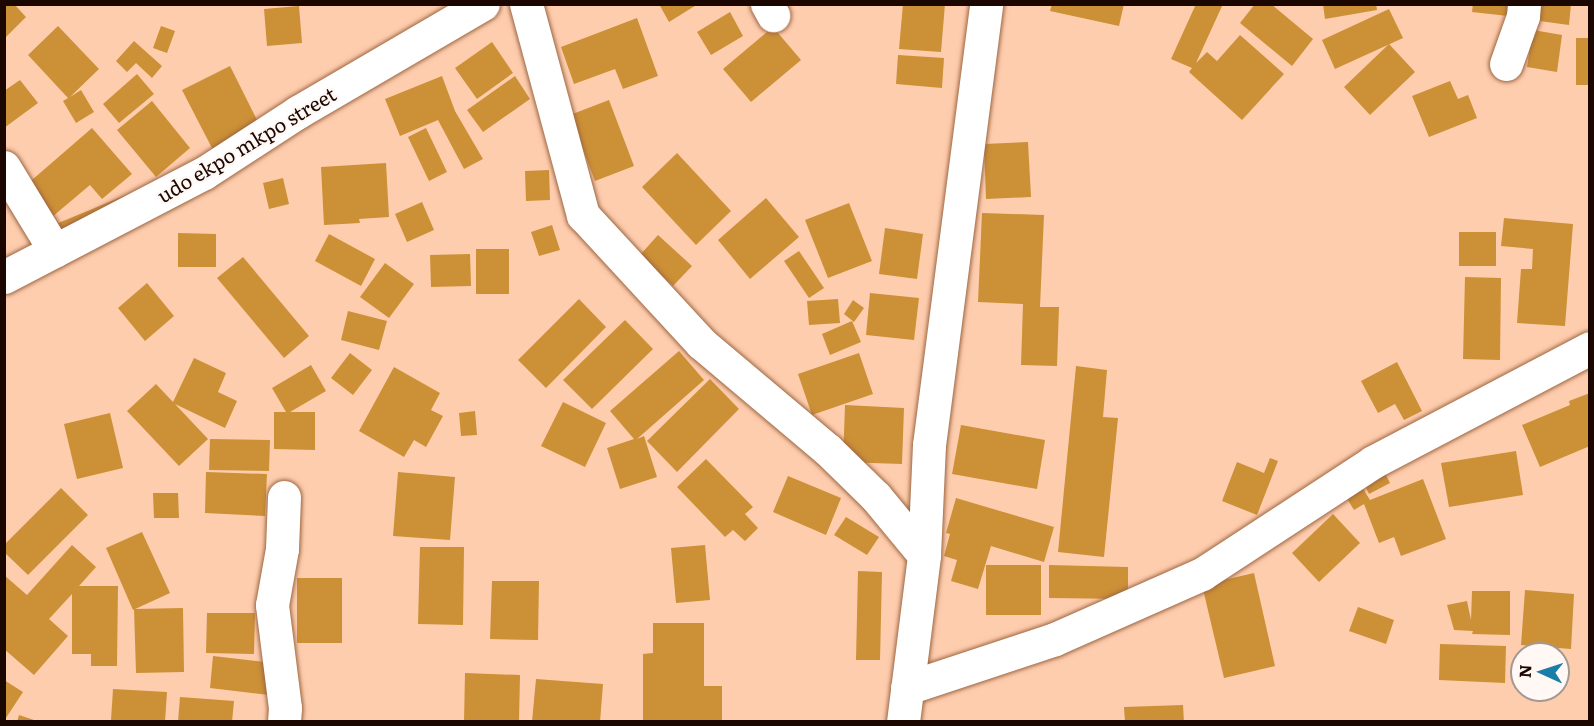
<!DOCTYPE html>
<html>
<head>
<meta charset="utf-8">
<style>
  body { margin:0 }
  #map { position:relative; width:1594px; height:726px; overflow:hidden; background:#fecdae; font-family:Literata,serif }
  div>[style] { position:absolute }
  .building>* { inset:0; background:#cc9036 }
  .roads { filter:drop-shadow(0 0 2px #9d6641) drop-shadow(0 0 2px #9d6641) }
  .minor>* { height:33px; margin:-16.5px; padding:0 16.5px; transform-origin:16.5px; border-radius:16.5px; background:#fff }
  span { translate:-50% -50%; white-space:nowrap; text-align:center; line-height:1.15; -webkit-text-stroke:4.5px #fff8f4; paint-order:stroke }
  .street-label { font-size:20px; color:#1b0700 }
  .frame { position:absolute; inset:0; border:6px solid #1b0700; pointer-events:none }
  .north { position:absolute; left:1510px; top:642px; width:60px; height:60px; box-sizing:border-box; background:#fff8f4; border:2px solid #a49892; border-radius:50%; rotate:273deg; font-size:16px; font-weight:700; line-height:24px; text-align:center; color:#1b0700 }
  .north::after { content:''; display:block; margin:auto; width:21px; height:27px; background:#1b7ea9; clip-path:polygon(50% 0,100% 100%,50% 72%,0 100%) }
</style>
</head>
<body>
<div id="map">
  <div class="building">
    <div style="clip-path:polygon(4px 4px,14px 4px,26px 17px,4px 39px)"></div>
    <div style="clip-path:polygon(659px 4px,698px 4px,669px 22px)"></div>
    <div style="clip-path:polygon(903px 4px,945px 4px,941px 52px,899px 49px)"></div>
    <div style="clip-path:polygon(1052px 4px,1124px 4px,1119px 26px,1050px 11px)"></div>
    <div style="clip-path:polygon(1196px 4px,1223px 4px,1196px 63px,1207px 52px,1217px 61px,1240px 35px,1284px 74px,1242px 120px,1189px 72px,1192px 68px,1171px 59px)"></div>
    <div style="clip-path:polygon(1255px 4px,1271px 4px,1313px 39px,1292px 66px,1240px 23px)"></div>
    <div style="clip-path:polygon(1323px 4px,1376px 4px,1377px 10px,1325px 19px)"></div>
    <div style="clip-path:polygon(1473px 4px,1509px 4px,1508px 16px,1472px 12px)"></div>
    <div style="clip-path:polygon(1534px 4px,1571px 4px,1569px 25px,1532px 20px)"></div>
    <div style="clip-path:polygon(299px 6px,302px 43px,267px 46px,264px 9px)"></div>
    <div style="clip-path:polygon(1389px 9px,1403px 38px,1335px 69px,1322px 40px)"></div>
    <div style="clip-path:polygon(730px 12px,743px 36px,711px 55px,697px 32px)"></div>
    <div style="clip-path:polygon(637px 18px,658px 76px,623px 89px,615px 69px,574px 84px,561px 47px)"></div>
    <div style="clip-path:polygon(58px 26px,99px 69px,70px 97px,81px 90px,94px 112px,76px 123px,63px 101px,68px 98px,28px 55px)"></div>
    <div style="clip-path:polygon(161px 26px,175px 31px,167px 53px,153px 48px)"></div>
    <div style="clip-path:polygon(773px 27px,801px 60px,751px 102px,723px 69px)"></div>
    <div style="clip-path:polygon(1533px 30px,1562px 35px,1557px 72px,1527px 67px)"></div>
    <div style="clip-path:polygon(1576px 38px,1590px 38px,1590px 85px,1576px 85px)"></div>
    <div style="clip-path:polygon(134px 41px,162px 66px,152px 78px,136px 63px,127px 72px,116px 61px)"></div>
    <div style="clip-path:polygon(492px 42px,513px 73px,477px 99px,455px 68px)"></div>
    <div style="clip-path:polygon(1389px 44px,1415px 72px,1370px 115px,1344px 87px)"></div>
    <div style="clip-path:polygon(898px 55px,944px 58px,942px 88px,896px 84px)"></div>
    <div style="clip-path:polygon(230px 66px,260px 126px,213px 150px,182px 90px)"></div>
    <div style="clip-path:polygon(137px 74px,154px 94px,119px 123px,103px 104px)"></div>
    <div style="clip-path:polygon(442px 76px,455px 111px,483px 159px,464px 169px,438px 120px,400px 136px,385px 99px)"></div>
    <div style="clip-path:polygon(515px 76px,530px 99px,483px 132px,467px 110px)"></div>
    <div style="clip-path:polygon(20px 80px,38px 103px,4px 128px,4px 91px)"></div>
    <div style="clip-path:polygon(1450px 81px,1458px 99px,1468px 95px,1477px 118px,1429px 137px,1412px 96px)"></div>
    <div style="clip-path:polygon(609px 100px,634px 166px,595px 181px,570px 115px)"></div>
    <div style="clip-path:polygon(152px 101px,190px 148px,156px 177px,117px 130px)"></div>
    <div style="clip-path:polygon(92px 128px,132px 174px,102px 199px,90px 185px,52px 217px,25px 186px)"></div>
    <div style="clip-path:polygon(426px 128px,447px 172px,429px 181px,408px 137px)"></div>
    <div style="clip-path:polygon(1028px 142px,1031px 197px,986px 199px,984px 144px)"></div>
    <div style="clip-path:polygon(677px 153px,731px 211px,696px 245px,642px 187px)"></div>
    <div style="clip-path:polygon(386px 163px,389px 217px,359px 219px,360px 223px,324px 225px,321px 167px)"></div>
    <div style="clip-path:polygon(549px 170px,550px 200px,526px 201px,525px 171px)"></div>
    <div style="clip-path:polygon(283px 178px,289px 204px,269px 209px,263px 183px)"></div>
    <div style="clip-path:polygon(131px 193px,58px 243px,51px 226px)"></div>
    <div style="clip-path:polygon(766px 198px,799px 237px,750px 279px,718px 240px)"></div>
    <div style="clip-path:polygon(422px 202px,434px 230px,407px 242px,395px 214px)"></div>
    <div style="clip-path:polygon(849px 203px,872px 261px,828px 278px,805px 220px)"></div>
    <div style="clip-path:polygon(982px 213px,1044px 215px,1040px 307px,1059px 307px,1057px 366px,1021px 365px,1023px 304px,978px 302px)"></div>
    <div style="clip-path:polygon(1504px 218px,1573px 224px,1565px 326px,1517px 323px,1521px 269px,1532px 269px,1533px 249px,1501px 246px)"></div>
    <div style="clip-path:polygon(552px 225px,560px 250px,539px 256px,531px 232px)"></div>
    <div style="clip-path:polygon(885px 228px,923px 234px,917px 279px,879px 274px)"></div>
    <div style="clip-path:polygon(1459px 232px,1496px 232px,1496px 266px,1459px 266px)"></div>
    <div style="clip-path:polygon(178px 233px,216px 234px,216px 267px,178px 267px)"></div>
    <div style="clip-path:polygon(329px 234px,375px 259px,361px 286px,315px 261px)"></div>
    <div style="clip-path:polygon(658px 235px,692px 266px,673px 286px,640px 255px)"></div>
    <div style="clip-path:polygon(476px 249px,509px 249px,509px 294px,476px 294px)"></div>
    <div style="clip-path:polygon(799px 251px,824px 288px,809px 298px,784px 261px)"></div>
    <div style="clip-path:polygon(470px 254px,471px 286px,431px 287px,430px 255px)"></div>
    <div style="clip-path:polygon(243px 257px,309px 336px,284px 358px,217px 278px)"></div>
    <div style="clip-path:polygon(385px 263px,414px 284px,389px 318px,360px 297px)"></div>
    <div style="clip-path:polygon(1465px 277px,1501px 278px,1500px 360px,1463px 359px)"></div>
    <div style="clip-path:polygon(147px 283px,174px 316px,145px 341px,118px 308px)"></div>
    <div style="clip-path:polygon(870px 293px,919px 298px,914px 340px,866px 335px)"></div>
    <div style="clip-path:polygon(579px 299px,606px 327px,546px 388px,518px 360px)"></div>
    <div style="clip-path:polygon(838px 299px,840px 323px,809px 325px,807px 301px)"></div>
    <div style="clip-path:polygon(853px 300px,864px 308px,854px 322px,844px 314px)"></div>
    <div style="clip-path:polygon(348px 311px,387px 321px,379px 350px,341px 340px)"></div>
    <div style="clip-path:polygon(625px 320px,653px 349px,592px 409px,563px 380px)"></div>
    <div style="clip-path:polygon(852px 321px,861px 342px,830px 355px,822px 334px)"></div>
    <div style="clip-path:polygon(679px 351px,704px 380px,637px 439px,644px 436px,657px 477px,620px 489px,607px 448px,634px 439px,610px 411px)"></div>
    <div style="clip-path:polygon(350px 353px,372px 370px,353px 395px,331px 378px)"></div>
    <div style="clip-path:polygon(859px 353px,873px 394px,812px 415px,798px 374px)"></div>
    <div style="clip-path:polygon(194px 358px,226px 373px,218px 392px,237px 401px,225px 428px,175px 404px,208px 439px,179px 466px,127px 411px,156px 384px,173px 402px)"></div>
    <div style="clip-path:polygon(1397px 362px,1422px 411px,1404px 420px,1395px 404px,1378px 413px,1361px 381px)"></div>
    <div style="clip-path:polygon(311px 365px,326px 391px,290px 412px,315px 412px,315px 450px,274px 449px,274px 412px,286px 412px,272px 388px)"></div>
    <div style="clip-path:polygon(1076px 366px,1107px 370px,1103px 417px,1118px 418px,1104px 557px,1058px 552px)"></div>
    <div style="clip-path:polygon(394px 367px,440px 393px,431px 410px,443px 416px,426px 447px,414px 440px,404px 457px,359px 431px)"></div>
    <div style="clip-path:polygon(710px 379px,739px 409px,677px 472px,647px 441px)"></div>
    <div style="clip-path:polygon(1590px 393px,1590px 446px,1540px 467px,1522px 425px,1570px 405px,1569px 401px)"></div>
    <div style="clip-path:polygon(563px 402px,606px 423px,585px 467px,541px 446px)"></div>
    <div style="clip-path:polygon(845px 405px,904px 408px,902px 464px,843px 462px)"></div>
    <div style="clip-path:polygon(475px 411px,477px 435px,461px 436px,459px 413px)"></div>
    <div style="clip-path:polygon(110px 413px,123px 468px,77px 479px,64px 424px)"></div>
    <div style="clip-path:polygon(961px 425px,1045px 440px,1037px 489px,952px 474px)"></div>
    <div style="clip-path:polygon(210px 439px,270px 440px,269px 471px,209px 470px)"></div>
    <div style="clip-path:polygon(1516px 451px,1523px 495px,1449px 507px,1441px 463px)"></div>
    <div style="clip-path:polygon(1270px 458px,1278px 461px,1257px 515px,1222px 501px,1237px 462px,1264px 473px)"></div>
    <div style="clip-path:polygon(706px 459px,753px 507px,745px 514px,758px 528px,745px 541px,733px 530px,725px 537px,677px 487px)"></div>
    <div style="clip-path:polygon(1383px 469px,1390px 483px,1369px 494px,1362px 479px)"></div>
    <div style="clip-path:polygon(206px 472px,267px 474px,265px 516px,205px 513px)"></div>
    <div style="clip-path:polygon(398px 472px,455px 477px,450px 540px,393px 536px)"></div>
    <div style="clip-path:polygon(788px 476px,841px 498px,826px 535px,773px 512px)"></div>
    <div style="clip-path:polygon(1357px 479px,1370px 500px,1423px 479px,1446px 539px,1401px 556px,1394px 537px,1379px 543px,1364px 504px,1354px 510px,1341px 489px)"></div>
    <div style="clip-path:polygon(61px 488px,88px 515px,28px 575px,4px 552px,4px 545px)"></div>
    <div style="clip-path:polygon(153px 493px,178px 493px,179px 518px,154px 518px)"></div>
    <div style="clip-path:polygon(956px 498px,1054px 527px,1044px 562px,991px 546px,978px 589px,951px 581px,957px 560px,944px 556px,950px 534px,946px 533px)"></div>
    <div style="clip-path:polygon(1333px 514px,1360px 543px,1319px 582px,1292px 553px)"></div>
    <div style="clip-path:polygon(846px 517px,879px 537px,867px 555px,834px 535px)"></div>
    <div style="clip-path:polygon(142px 532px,170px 593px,133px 610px,106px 548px)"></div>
    <div style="clip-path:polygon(72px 545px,96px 567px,79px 586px,118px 586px,117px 666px,91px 666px,91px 654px,72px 654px,72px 594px,49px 619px,68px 636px,34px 675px,4px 649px,4px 575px,27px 595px)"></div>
    <div style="clip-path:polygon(705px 545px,710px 600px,676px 603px,671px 548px)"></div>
    <div style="clip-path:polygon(420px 547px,464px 547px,463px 625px,418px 624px)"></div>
    <div style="clip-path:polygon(986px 565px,1041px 565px,1041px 615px,986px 615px)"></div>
    <div style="clip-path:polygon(1049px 565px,1128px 567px,1128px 599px,1049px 598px)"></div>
    <div style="clip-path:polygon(858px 571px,882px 572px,880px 660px,856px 660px)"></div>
    <div style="clip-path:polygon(1254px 573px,1275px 666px,1224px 678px,1202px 585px)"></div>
    <div style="clip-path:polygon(297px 578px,342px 578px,342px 643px,297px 643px)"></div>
    <div style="clip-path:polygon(492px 581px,539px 581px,538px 640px,490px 639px)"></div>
    <div style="clip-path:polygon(1525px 590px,1574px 594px,1571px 649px,1521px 645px)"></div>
    <div style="clip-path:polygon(1472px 591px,1510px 591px,1510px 635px,1472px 634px,1473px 631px,1454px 630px,1447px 605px,1467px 601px,1471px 620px)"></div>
    <div style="clip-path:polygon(1358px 607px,1394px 620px,1386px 644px,1349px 631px)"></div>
    <div style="clip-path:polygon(183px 608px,184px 672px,136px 673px,134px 609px)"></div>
    <div style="clip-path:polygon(207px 613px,255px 613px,254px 654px,206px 653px)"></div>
    <div style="clip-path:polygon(653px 623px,704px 623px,704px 686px,722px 686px,722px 722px,643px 722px,643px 654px,653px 653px)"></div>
    <div style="clip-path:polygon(1440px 644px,1506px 646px,1505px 683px,1439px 680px)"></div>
    <div style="clip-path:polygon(213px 656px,273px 663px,269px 695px,210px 688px)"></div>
    <div style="clip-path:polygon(465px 673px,520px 675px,519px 722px,464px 722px)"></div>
    <div style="clip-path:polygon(536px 679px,603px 684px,600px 722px,532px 722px)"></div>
    <div style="clip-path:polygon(4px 680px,23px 692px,4px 721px)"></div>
    <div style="clip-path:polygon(113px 689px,167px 692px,165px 722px,111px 720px)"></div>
    <div style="clip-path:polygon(180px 697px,234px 701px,232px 722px,178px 722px)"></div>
    <div style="clip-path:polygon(1183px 705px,1184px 722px,1125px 722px,1124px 707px)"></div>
    <div style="clip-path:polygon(19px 715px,37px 721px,37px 722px,17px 722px)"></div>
  </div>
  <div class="roads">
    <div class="minor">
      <div style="left:526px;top:4px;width:219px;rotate:74.9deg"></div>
      <div style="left:583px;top:215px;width:174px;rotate:47.3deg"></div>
      <div style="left:701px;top:343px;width:165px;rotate:40.1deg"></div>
      <div style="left:827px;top:449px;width:69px;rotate:44.4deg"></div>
      <div style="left:876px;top:497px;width:75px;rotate:50.4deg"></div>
      <div style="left:767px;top:4px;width:13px;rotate:61deg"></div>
      <div style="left:1506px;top:64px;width:51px;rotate:-70.5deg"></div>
      <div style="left:1523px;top:16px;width:12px;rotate:-85deg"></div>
      <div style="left:4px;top:167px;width:98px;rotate:58.7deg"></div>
      <div style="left:4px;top:277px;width:225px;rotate:-27.5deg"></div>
      <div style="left:204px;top:173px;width:112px;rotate:-33deg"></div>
      <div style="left:298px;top:112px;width:214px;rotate:-30.3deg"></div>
      <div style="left:907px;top:688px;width:156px;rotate:-18.3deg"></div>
      <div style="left:1055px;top:639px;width:161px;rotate:-23.9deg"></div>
      <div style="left:1202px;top:574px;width:204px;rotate:-33.2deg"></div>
      <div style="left:1373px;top:462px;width:245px;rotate:-27.7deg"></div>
      <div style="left:284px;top:722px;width:14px;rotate:-86deg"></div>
      <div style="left:285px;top:708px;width:104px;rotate:-97.2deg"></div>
      <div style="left:272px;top:605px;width:57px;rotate:-79.9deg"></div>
      <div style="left:282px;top:549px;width:52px;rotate:-87.8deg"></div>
      <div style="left:903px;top:722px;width:168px;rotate:-82.8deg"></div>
      <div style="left:924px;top:555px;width:110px;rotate:-87.4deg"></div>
      <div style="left:929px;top:445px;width:445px;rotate:-82.6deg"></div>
    </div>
  </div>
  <div class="street-label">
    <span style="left:246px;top:144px;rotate:-31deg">udo ekpo mkpo street</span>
  </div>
  <div class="frame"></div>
  <div class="north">N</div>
</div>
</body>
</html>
